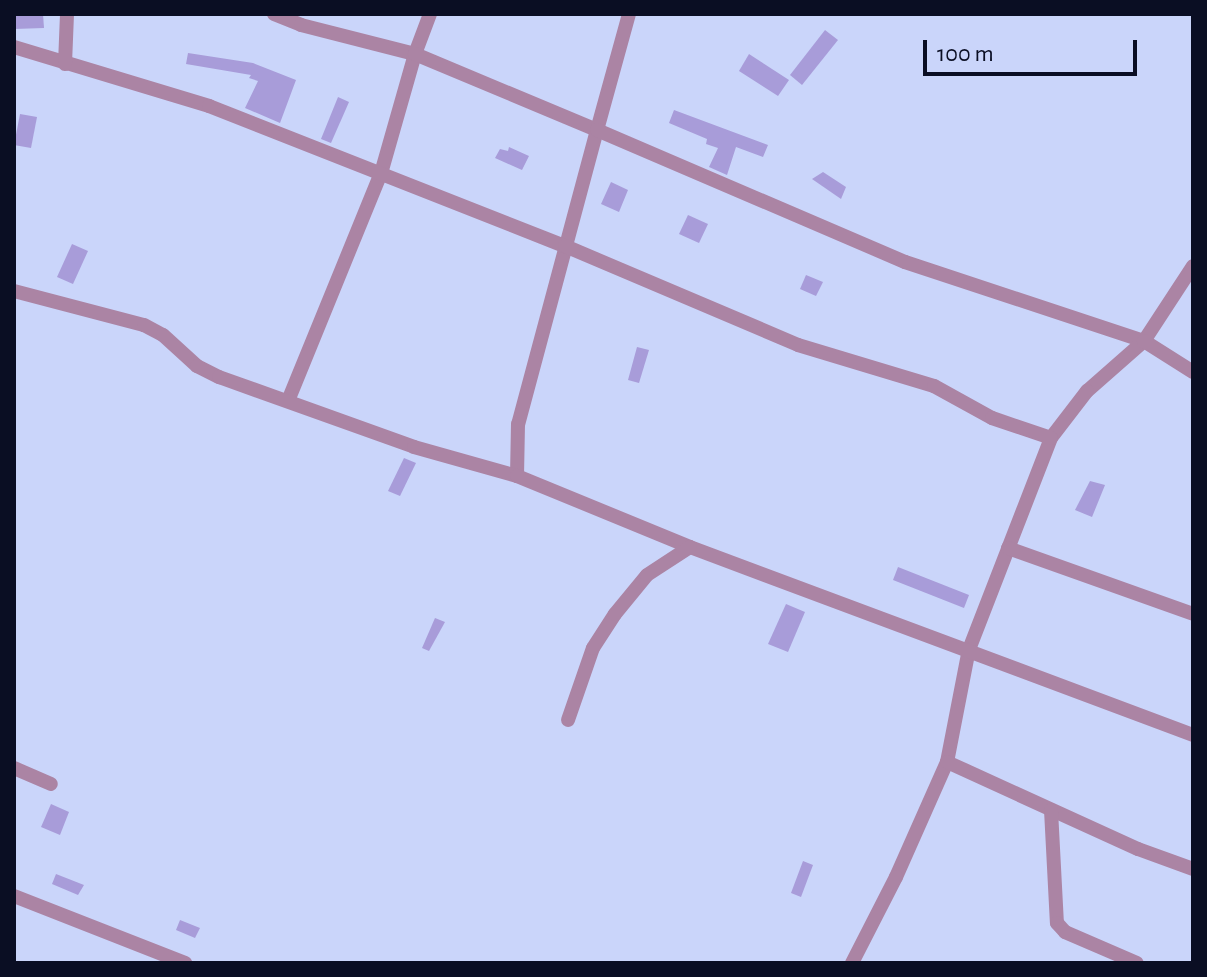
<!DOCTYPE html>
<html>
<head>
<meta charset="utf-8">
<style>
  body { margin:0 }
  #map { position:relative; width:1207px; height:977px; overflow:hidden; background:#cad5fa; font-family:"Alegreya Sans",sans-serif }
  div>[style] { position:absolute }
  .building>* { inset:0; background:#a89cd9 }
  .street>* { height:14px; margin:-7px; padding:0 7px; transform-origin:7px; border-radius:7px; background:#ab84a4 }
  span { translate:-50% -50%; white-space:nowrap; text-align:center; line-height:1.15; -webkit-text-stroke:7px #cad5fa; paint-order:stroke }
  .frame { position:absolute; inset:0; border:16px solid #0a0e23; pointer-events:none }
  .scale { position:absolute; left:923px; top:40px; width:214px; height:36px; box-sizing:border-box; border:4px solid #0a0e23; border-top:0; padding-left:10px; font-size:24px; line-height:28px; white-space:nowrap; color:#0a0e23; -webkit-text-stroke:6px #cad5fa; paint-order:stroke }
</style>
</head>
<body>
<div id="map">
  <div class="building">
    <div style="clip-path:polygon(14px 14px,43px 14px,44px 28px,14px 29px)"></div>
    <div style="clip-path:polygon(825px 30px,838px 40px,802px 85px,790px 75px)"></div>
    <div style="clip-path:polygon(188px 53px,253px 63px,296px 80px,280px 123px,245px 108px,258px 81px,249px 78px,251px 75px,186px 64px)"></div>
    <div style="clip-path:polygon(749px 54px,789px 80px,778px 96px,739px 71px)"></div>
    <div style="clip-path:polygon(338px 97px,349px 102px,331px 143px,321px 139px)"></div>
    <div style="clip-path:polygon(674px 110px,768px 145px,763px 157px,736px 147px,727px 175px,709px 167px,718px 148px,706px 144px,707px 139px,669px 123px)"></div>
    <div style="clip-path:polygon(20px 114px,37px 117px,31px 148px,14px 145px)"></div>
    <div style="clip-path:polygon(509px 147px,529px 156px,522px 170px,495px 158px,500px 149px,508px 151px)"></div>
    <div style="clip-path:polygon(823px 172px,846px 187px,841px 199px,812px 179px)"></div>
    <div style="clip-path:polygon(611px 182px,628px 190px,619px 212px,601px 204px)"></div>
    <div style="clip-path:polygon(688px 215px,708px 224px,699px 243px,679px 234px)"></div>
    <div style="clip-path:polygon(72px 244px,88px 251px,73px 284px,57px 277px)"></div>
    <div style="clip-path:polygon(806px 275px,823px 282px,816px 296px,800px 289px)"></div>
    <div style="clip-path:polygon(637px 347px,649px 350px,639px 383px,628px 380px)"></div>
    <div style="clip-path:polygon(404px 458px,416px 463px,400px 496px,388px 491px)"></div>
    <div style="clip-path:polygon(1090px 481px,1105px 485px,1092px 517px,1075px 510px)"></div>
    <div style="clip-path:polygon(898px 567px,969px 595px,964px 608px,893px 580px)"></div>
    <div style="clip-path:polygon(786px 604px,805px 612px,788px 652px,768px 644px)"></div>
    <div style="clip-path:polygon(435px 618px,445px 622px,429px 651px,422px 648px)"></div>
    <div style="clip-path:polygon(51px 804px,69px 812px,60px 835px,41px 827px)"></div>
    <div style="clip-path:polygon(803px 861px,813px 865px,801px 897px,791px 893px)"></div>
    <div style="clip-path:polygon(56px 874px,84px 885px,78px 895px,52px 884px)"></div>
    <div style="clip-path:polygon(180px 920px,200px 928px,195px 938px,176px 930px)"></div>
  </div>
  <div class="street">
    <div style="left:274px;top:14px;width:29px;rotate:22deg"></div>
    <div style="left:301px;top:25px;width:118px;rotate:14.3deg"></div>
    <div style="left:415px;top:54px;width:124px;rotate:105.9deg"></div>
    <div style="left:381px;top:173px;width:246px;rotate:112.2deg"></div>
    <div style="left:430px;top:14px;width:43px;rotate:110.6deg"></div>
    <div style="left:415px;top:54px;width:197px;rotate:22.7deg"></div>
    <div style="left:597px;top:130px;width:304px;rotate:105deg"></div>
    <div style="left:518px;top:424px;width:52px;rotate:91.1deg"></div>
    <div style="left:629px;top:14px;width:120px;rotate:105.4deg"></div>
    <div style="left:597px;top:130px;width:335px;rotate:23.2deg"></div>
    <div style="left:905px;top:262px;width:252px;rotate:18.3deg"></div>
    <div style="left:1144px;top:341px;width:76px;rotate:138.7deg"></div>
    <div style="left:1087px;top:391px;width:59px;rotate:127.5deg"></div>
    <div style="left:1051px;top:438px;width:226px;rotate:111.2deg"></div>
    <div style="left:969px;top:649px;width:115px;rotate:101deg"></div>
    <div style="left:947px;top:762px;width:126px;rotate:113.9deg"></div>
    <div style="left:896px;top:877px;width:97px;rotate:117.1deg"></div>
    <div style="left:14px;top:47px;width:204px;rotate:16.8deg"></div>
    <div style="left:209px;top:106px;width:383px;rotate:21.5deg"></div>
    <div style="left:565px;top:246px;width:253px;rotate:23deg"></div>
    <div style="left:798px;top:345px;width:142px;rotate:16.8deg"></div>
    <div style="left:934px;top:386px;width:66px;rotate:28.9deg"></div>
    <div style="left:992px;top:418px;width:62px;rotate:18.7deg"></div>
    <div style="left:65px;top:64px;width:50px;rotate:-87.7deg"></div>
    <div style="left:1193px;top:266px;width:90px;rotate:123.2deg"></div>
    <div style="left:1144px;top:341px;width:58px;rotate:32.3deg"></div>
    <div style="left:14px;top:291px;width:134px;rotate:14.7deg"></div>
    <div style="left:144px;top:325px;width:21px;rotate:28deg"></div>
    <div style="left:163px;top:335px;width:46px;rotate:42.4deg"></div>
    <div style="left:197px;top:366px;width:25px;rotate:27deg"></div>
    <div style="left:219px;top:377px;width:207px;rotate:19.7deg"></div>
    <div style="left:414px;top:447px;width:107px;rotate:15.7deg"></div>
    <div style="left:517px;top:476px;width:187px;rotate:22.3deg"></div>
    <div style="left:690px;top:547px;width:537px;rotate:20.49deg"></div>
    <div style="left:1008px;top:548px;width:196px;rotate:19.6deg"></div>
    <div style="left:568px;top:720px;width:76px;rotate:-70.9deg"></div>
    <div style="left:593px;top:648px;width:40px;rotate:-57.1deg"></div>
    <div style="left:615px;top:614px;width:50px;rotate:-50.6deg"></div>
    <div style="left:647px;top:575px;width:51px;rotate:-33.1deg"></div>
    <div style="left:947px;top:762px;width:210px;rotate:24.5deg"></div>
    <div style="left:1138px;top:849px;width:59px;rotate:20deg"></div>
    <div style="left:14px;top:768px;width:40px;rotate:23.4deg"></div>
    <div style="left:1051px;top:810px;width:113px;rotate:87deg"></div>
    <div style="left:1057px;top:923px;width:12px;rotate:48deg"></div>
    <div style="left:1065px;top:932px;width:78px;rotate:23.3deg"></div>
    <div style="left:14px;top:896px;width:184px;rotate:21.4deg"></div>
  </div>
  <div class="frame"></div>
  <div class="scale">100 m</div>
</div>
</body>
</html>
